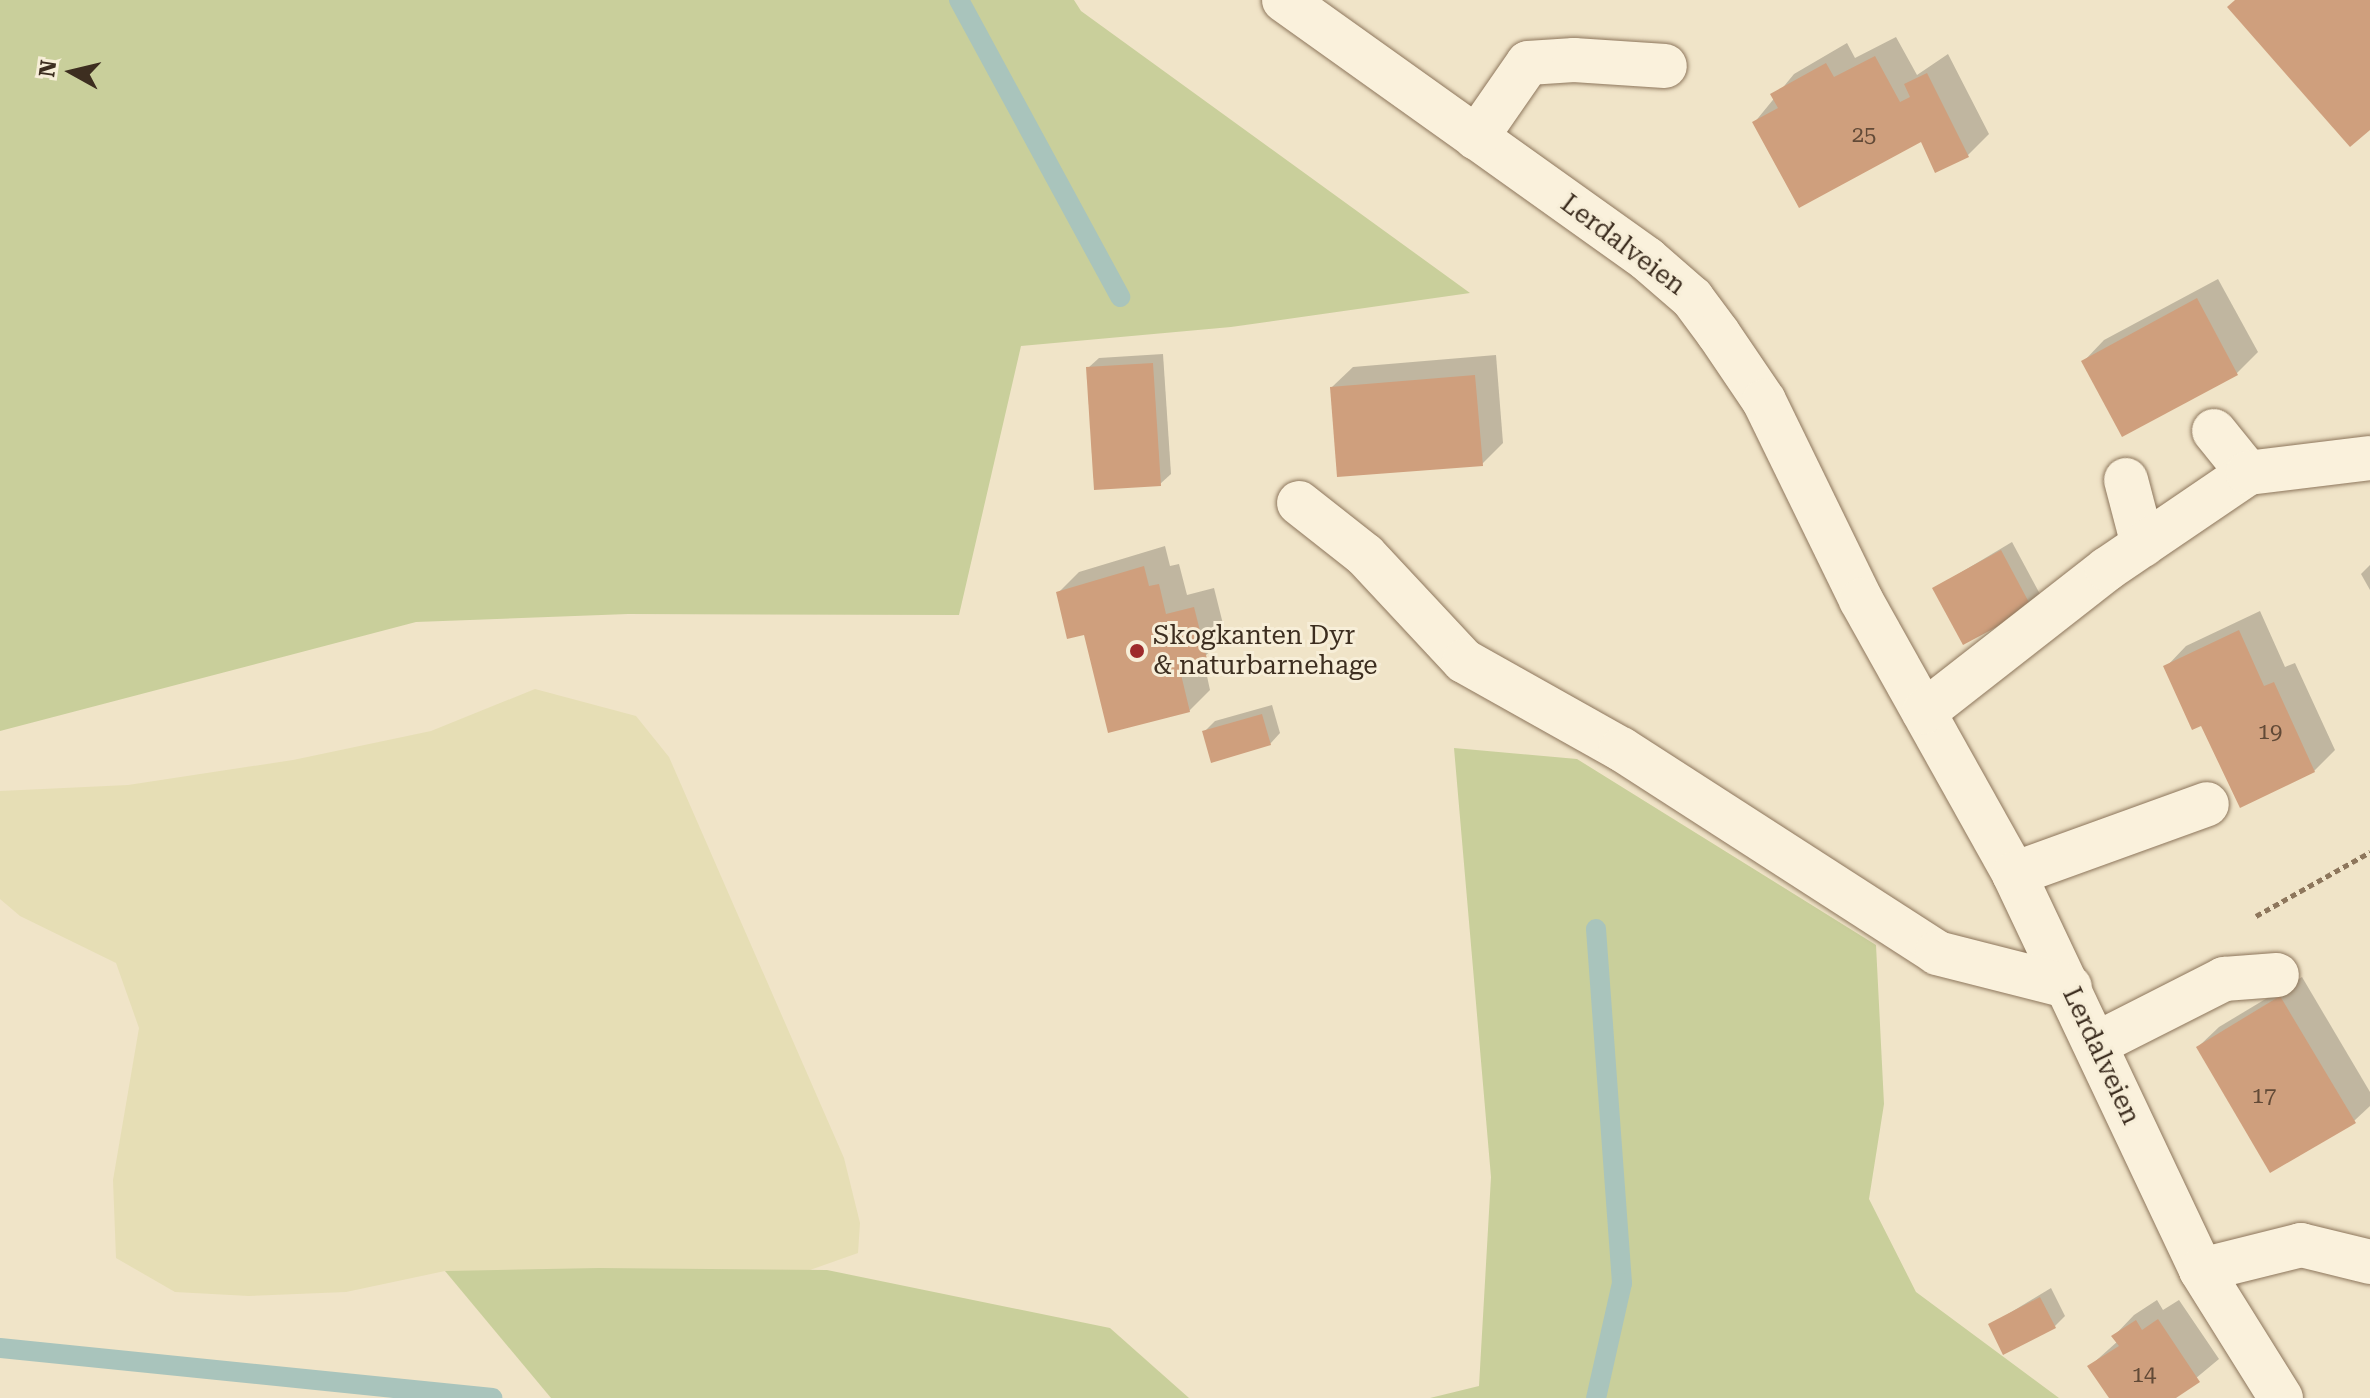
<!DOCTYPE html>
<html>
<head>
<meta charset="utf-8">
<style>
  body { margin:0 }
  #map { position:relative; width:2370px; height:1398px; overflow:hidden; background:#f0e4c8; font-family:"Roboto Serif",serif }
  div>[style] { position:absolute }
  .farmland>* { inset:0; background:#e6deb5 }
  .green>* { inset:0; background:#c9cf9b }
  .shadow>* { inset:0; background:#0003 }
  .stream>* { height:20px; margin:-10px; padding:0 10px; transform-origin:10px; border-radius:10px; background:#a9c4bc }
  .building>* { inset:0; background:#cf9f7d }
  .path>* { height:5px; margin-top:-2.5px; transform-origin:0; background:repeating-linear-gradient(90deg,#8d765c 0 6px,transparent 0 10px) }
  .roads { filter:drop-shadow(0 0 2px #8d765c) drop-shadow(0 0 2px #8d765c) }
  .minor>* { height:44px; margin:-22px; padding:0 22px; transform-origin:22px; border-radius:22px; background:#faf1dc }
  .dots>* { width:22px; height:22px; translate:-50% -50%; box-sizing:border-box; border:4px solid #f7eed8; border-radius:50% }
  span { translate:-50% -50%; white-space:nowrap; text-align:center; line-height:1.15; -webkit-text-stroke:6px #f7eed8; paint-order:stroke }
  .number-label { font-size:22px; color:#624a37 }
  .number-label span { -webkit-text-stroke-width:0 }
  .street-label { font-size:26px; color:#3d2e20 }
  .poi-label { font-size:26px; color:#3d2e20 }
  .left { translate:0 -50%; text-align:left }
  .north { position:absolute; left:32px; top:32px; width:80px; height:80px; -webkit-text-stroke:6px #f7eed8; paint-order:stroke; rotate:278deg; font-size:22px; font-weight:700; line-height:32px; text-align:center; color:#3d2e20 }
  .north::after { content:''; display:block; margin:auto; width:28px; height:36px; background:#3d2e20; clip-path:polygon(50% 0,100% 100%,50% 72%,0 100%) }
</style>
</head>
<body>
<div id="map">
  <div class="farmland">
    <div style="clip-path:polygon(535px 689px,636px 716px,669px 757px,844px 1158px,860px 1223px,858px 1253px,810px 1270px,445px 1271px,346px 1292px,249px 1296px,175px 1292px,116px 1258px,113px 1180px,139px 1028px,116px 963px,20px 916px,0 899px,0 791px,128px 785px,293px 760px,431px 731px)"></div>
  </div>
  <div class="green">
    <div style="clip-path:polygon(0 0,1074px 0,1081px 11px,1470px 293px,1231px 327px,1021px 346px,959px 615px,628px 614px,416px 622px,0 731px)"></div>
    <div style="clip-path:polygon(1454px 748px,1577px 759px,1876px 945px,1884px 1104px,1869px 1199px,1916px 1292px,2059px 1398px,1430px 1398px,1479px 1386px,1491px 1177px)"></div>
    <div style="clip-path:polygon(599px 1268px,827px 1270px,1110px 1328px,1189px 1398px,551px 1398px,445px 1271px)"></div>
  </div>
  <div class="shadow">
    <div style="clip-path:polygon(1896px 37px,1917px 75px,1948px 54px,1989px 134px,1968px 155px,1936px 171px,1921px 140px,1754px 123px,1794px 74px,1847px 43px,1855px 58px)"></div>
    <div style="clip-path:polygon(2218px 279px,2258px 352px,2237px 373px,2123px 435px,2084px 361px,2104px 340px)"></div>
    <div style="clip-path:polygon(1163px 354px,1171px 474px,1160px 484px,1088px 368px,1099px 358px)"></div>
    <div style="clip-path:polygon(1496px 355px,1503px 443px,1482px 464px,1332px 387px,1353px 367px)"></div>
    <div style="clip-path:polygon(2012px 542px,2041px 596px,2031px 606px,1935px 588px)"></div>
    <div style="clip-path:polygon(1165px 546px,1170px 566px,1179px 564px,1187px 595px,1214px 588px,1226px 636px,1203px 658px,1210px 690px,1189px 711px,1085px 633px,1058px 593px,1079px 572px)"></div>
    <div style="clip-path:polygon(2370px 565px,2370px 590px,2361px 574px)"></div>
    <div style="clip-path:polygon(2260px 611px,2285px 667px,2295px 663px,2335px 750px,2314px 771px,2202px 723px,2166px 667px,2186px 646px)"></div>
    <div style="clip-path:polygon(1272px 705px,1280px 733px,1270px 744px,1204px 732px,1215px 721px)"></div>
    <div style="clip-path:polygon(2302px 977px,2370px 1092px,2370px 1106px,2354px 1121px,2198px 1047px,2219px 1027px)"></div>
    <div style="clip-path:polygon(2051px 1288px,2065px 1316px,2055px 1326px,1990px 1325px)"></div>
    <div style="clip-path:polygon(2157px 1300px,2163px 1310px,2179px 1300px,2219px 1359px,2172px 1398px,2111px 1398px,2090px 1366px,2118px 1341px,2114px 1336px,2134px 1315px)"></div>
  </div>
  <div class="stream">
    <div style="left:959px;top:0;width:338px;rotate:61.5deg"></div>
    <div style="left:1596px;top:929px;width:355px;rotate:85.8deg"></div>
    <div style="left:1622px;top:1283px;width:118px;rotate:102.7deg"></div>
    <div style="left:0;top:1348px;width:495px;rotate:5.8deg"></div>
  </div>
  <div class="building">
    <div style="clip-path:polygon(2235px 0,2370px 0,2370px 130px,2350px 147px,2227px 7px)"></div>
    <div style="clip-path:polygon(1875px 56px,1900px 102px,1910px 97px,1904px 84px,1927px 73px,1969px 157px,1935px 173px,1921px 142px,1799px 208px,1752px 122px,1778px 108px,1770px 94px,1826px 63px,1834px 77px)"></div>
    <div style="clip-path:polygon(2197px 298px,2238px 375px,2122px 437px,2081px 361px)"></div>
    <div style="clip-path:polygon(1153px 363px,1161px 486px,1094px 490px,1086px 367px)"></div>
    <div style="clip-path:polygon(1475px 375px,1483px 466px,1337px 477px,1330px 387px)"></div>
    <div style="clip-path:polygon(2001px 550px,2032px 608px,1963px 645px,1932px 588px)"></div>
    <div style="clip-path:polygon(1144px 566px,1149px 586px,1159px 584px,1166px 614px,1194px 607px,1207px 659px,1179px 666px,1190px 712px,1108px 733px,1084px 635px,1067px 639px,1056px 592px)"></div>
    <div style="clip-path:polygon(2239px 630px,2264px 686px,2274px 682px,2315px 772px,2240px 808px,2201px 726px,2192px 730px,2163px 666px)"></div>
    <div style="clip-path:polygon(1262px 714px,1271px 745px,1211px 763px,1202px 731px)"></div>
    <div style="clip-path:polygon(2280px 996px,2356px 1123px,2270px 1173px,2196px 1047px)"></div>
    <div style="clip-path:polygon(2040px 1297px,2056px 1328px,2003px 1355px,1988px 1324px)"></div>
    <div style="clip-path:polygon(2158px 1319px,2200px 1382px,2176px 1398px,2109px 1398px,2087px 1366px,2119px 1346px,2111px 1336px,2136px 1320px,2142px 1330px)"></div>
  </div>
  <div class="path">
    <div style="left:2256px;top:916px;width:131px;rotate:-29.3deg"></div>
  </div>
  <div class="roads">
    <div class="minor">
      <div style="left:1284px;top:0;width:446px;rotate:35.5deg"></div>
      <div style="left:1647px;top:259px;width:60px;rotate:40.9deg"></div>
      <div style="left:1692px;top:298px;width:44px;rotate:53.4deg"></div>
      <div style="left:1718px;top:333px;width:82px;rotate:55.9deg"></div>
      <div style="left:1764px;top:401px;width:221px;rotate:64deg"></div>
      <div style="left:1861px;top:600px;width:314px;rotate:60.8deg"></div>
      <div style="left:2014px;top:874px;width:438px;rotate:64.7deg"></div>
      <div style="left:2201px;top:1270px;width:151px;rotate:58deg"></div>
      <div style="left:1476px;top:138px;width:91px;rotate:-55.3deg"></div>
      <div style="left:1528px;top:63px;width:46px;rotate:-3.7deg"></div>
      <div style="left:1574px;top:60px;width:91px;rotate:3.8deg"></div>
      <div style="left:2214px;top:431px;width:54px;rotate:51deg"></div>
      <div style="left:2126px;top:480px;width:67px;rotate:75.3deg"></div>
      <div style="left:1299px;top:503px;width:84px;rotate:38.2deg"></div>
      <div style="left:1365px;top:555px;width:145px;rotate:47deg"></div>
      <div style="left:1464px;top:661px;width:180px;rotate:29.3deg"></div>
      <div style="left:1621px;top:749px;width:376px;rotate:32.8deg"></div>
      <div style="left:1937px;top:953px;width:137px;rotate:14.3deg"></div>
      <div style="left:1924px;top:712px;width:232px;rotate:-38deg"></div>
      <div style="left:2107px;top:569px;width:171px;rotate:-34.2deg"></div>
      <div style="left:2248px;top:473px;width:123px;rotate:-7deg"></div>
      <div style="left:2014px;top:874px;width:205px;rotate:-19.9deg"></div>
      <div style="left:2096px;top:1044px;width:144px;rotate:-26.9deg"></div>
      <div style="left:2224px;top:979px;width:53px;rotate:-4.3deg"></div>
      <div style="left:2201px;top:1270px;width:103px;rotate:-14deg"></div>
      <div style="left:2301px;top:1245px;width:71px;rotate:13.8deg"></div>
    </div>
  </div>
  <div class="dots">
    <div style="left:1137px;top:651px;background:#9e2a2b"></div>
  </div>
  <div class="number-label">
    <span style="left:1864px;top:135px">25</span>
    <span style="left:2270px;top:732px">19</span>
    <span style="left:2264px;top:1096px">17</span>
    <span style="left:2144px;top:1375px">14</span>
  </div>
  <div class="street-label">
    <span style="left:1623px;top:245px;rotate:37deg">Lerdalveien</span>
    <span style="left:2101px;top:1056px;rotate:65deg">Lerdalveien</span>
  </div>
  <div class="poi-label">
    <span class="left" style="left:1153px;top:651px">Skogkanten Dyr<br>&amp; naturbarnehage</span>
  </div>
  <div class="north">N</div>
</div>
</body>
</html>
